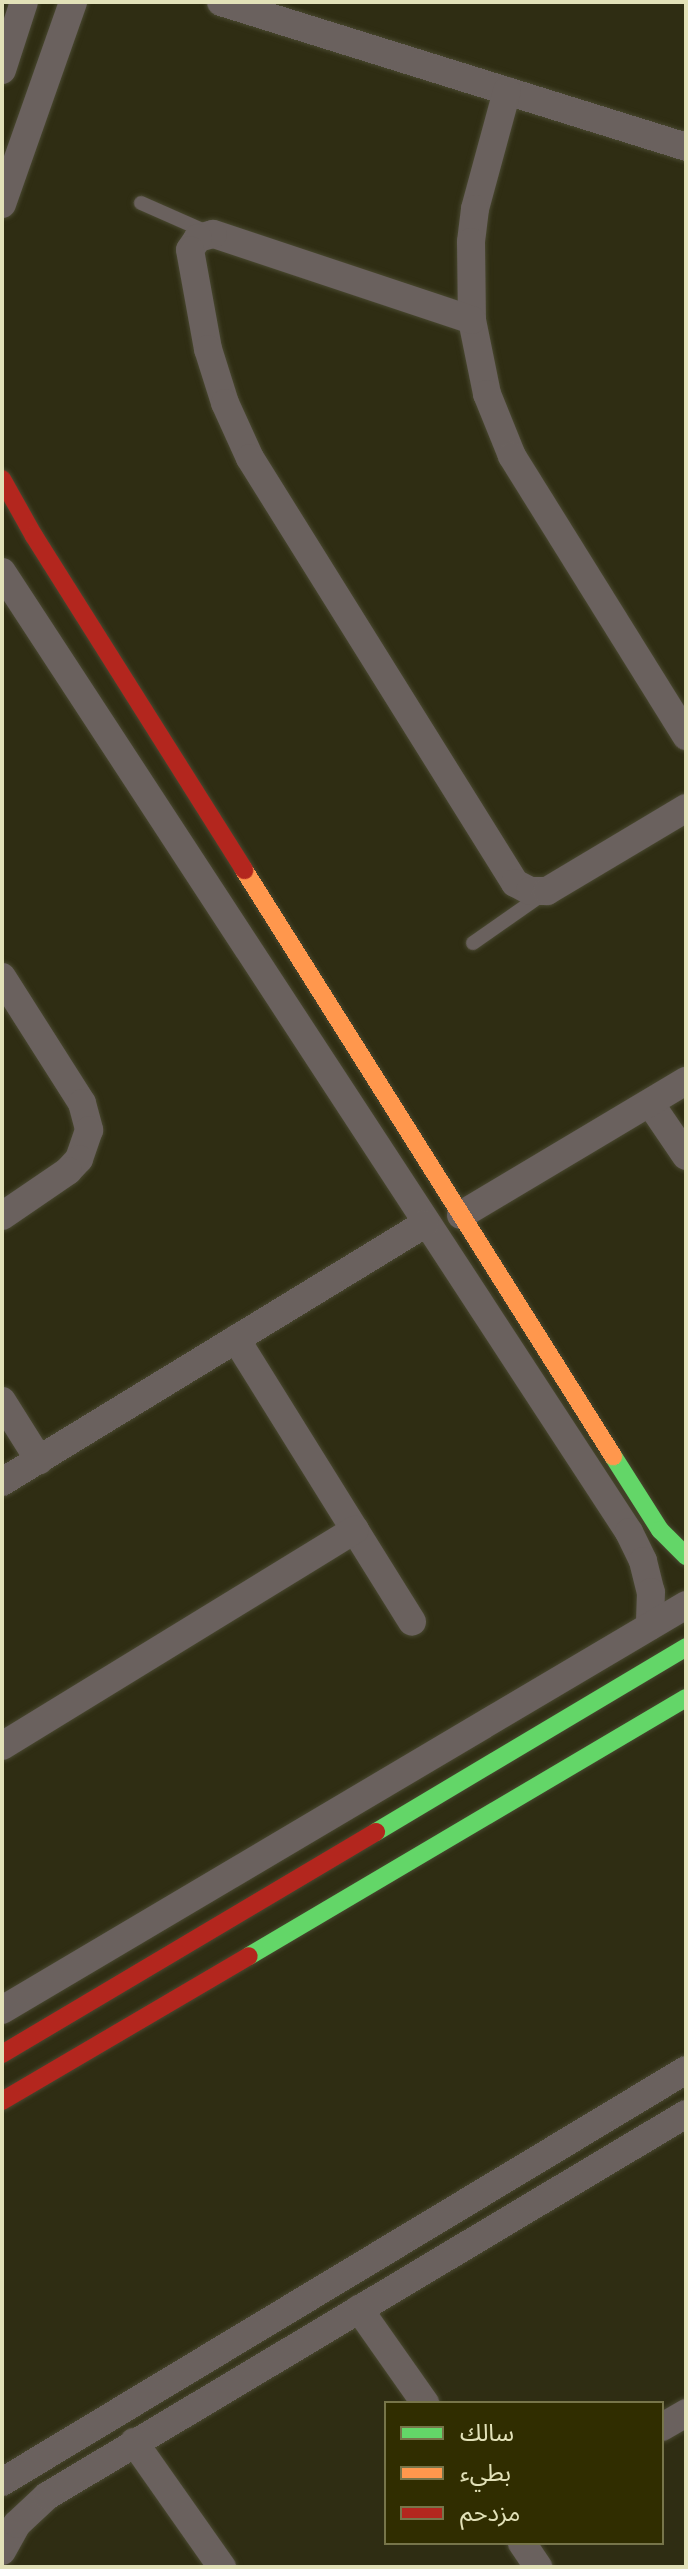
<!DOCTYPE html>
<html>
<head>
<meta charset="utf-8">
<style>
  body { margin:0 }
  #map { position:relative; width:688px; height:2569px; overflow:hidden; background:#2f2d13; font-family:"Work Sans","Noto Sans Arabic",sans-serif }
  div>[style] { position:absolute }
  .roads { filter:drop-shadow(0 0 2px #494830) drop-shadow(0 0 2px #494830) }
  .lane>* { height:14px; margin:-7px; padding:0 7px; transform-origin:7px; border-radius:7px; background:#6a615e }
  .street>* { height:28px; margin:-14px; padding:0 14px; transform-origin:14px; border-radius:14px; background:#6a615e }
  .fast>* { height:18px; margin:-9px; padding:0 9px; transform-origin:9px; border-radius:9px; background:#63d668 }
  .slow>* { height:18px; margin:-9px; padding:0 9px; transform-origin:9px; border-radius:9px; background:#ff974d }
  .jam>* { height:18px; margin:-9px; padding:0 9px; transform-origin:9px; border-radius:9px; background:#b3261e }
  span { translate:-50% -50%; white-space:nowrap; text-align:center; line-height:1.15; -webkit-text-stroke:6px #302d00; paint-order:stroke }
  .frame { position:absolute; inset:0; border:4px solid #e2e1b8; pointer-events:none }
  .legend { position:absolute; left:384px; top:2401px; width:280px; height:144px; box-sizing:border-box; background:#302d00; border:2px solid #77754a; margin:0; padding:10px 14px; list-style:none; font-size:24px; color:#e2e1b8 }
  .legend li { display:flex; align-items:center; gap:16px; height:40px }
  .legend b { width:40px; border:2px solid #77754a }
</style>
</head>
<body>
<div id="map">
  <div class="roads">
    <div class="lane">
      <div style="left:141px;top:203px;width:74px;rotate:23.8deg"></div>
      <div style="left:473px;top:943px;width:85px;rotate:-35deg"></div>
    </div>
    <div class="street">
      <div style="left:221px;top:2px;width:487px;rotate:17.3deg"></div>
      <div style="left:2px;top:70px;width:71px;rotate:-72.1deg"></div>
      <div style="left:507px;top:91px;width:122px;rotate:105.2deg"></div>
      <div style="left:475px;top:209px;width:33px;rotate:97deg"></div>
      <div style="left:471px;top:242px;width:78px;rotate:89.3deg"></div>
      <div style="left:472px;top:320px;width:76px;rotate:78.5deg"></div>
      <div style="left:487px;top:394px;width:67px;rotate:68deg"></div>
      <div style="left:512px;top:456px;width:330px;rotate:58.1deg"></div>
      <div style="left:2px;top:204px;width:214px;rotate:-70.6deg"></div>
      <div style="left:472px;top:320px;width:273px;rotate:-161.6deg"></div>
      <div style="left:213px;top:234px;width:16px;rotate:165deg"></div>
      <div style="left:198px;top:238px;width:14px;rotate:124deg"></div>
      <div style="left:190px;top:250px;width:101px;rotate:79.7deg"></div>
      <div style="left:208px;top:349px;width:57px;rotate:72.5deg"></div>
      <div style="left:225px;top:403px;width:60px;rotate:65.6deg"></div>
      <div style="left:250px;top:458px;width:501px;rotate:58.06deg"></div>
      <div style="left:515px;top:883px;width:17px;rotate:28deg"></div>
      <div style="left:530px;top:891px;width:17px"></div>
      <div style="left:547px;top:891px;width:162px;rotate:-30.8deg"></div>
      <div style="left:2px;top:572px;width:1147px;rotate:56.85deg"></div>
      <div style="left:629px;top:1532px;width:32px;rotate:64deg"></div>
      <div style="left:643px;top:1561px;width:32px;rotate:76deg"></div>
      <div style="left:651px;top:1592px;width:34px;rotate:92deg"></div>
      <div style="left:2px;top:977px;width:149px;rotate:57.6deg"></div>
      <div style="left:82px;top:1103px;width:28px;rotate:75deg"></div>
      <div style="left:89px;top:1130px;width:31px;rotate:109deg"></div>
      <div style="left:79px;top:1159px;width:16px;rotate:133deg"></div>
      <div style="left:68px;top:1171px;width:80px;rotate:145.7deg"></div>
      <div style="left:650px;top:1103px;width:64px;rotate:55.8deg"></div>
      <div style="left:461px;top:1215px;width:262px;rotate:-30.8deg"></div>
      <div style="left:236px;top:1339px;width:333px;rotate:58.1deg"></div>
      <div style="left:2px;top:1401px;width:70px;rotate:57.9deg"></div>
      <div style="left:2px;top:1482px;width:495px;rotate:-31.4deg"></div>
      <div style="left:2px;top:1746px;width:414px;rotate:-31.5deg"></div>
      <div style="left:2px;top:2010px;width:795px;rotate:-30.63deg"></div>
      <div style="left:359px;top:2309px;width:115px;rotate:54.9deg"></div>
      <div style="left:662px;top:2427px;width:28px;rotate:-30deg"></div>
      <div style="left:134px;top:2442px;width:153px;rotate:54.9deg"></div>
      <div style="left:2px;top:2482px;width:798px;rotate:-31.06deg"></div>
      <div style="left:522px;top:2543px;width:29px;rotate:56deg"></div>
      <div style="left:2px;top:2551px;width:31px;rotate:-61deg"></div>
      <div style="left:17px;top:2524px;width:41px;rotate:-43deg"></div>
      <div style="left:47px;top:2496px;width:744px;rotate:-30.87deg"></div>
    </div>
    <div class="fast">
      <div style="left:613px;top:1456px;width:88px;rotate:57.6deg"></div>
      <div style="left:660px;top:1530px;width:37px;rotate:45deg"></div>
      <div style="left:376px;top:1832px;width:361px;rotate:-30.8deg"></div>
      <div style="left:249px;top:1956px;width:507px;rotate:-30.56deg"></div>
    </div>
    <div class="slow">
      <div style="left:244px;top:870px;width:693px;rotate:57.8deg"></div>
    </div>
    <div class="jam">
      <div style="left:2px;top:479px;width:65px;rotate:60.7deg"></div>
      <div style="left:34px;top:536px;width:395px;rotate:57.8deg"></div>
      <div style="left:2px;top:2054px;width:435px;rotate:-30.7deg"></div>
      <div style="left:2px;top:2101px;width:286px;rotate:-30.4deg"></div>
    </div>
  </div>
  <div class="frame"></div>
  <ul class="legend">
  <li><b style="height:10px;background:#63d668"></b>سالك</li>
  <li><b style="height:10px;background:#ff974d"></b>بطيء</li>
  <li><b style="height:10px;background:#b3261e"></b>مزدحم</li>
  </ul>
</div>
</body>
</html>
